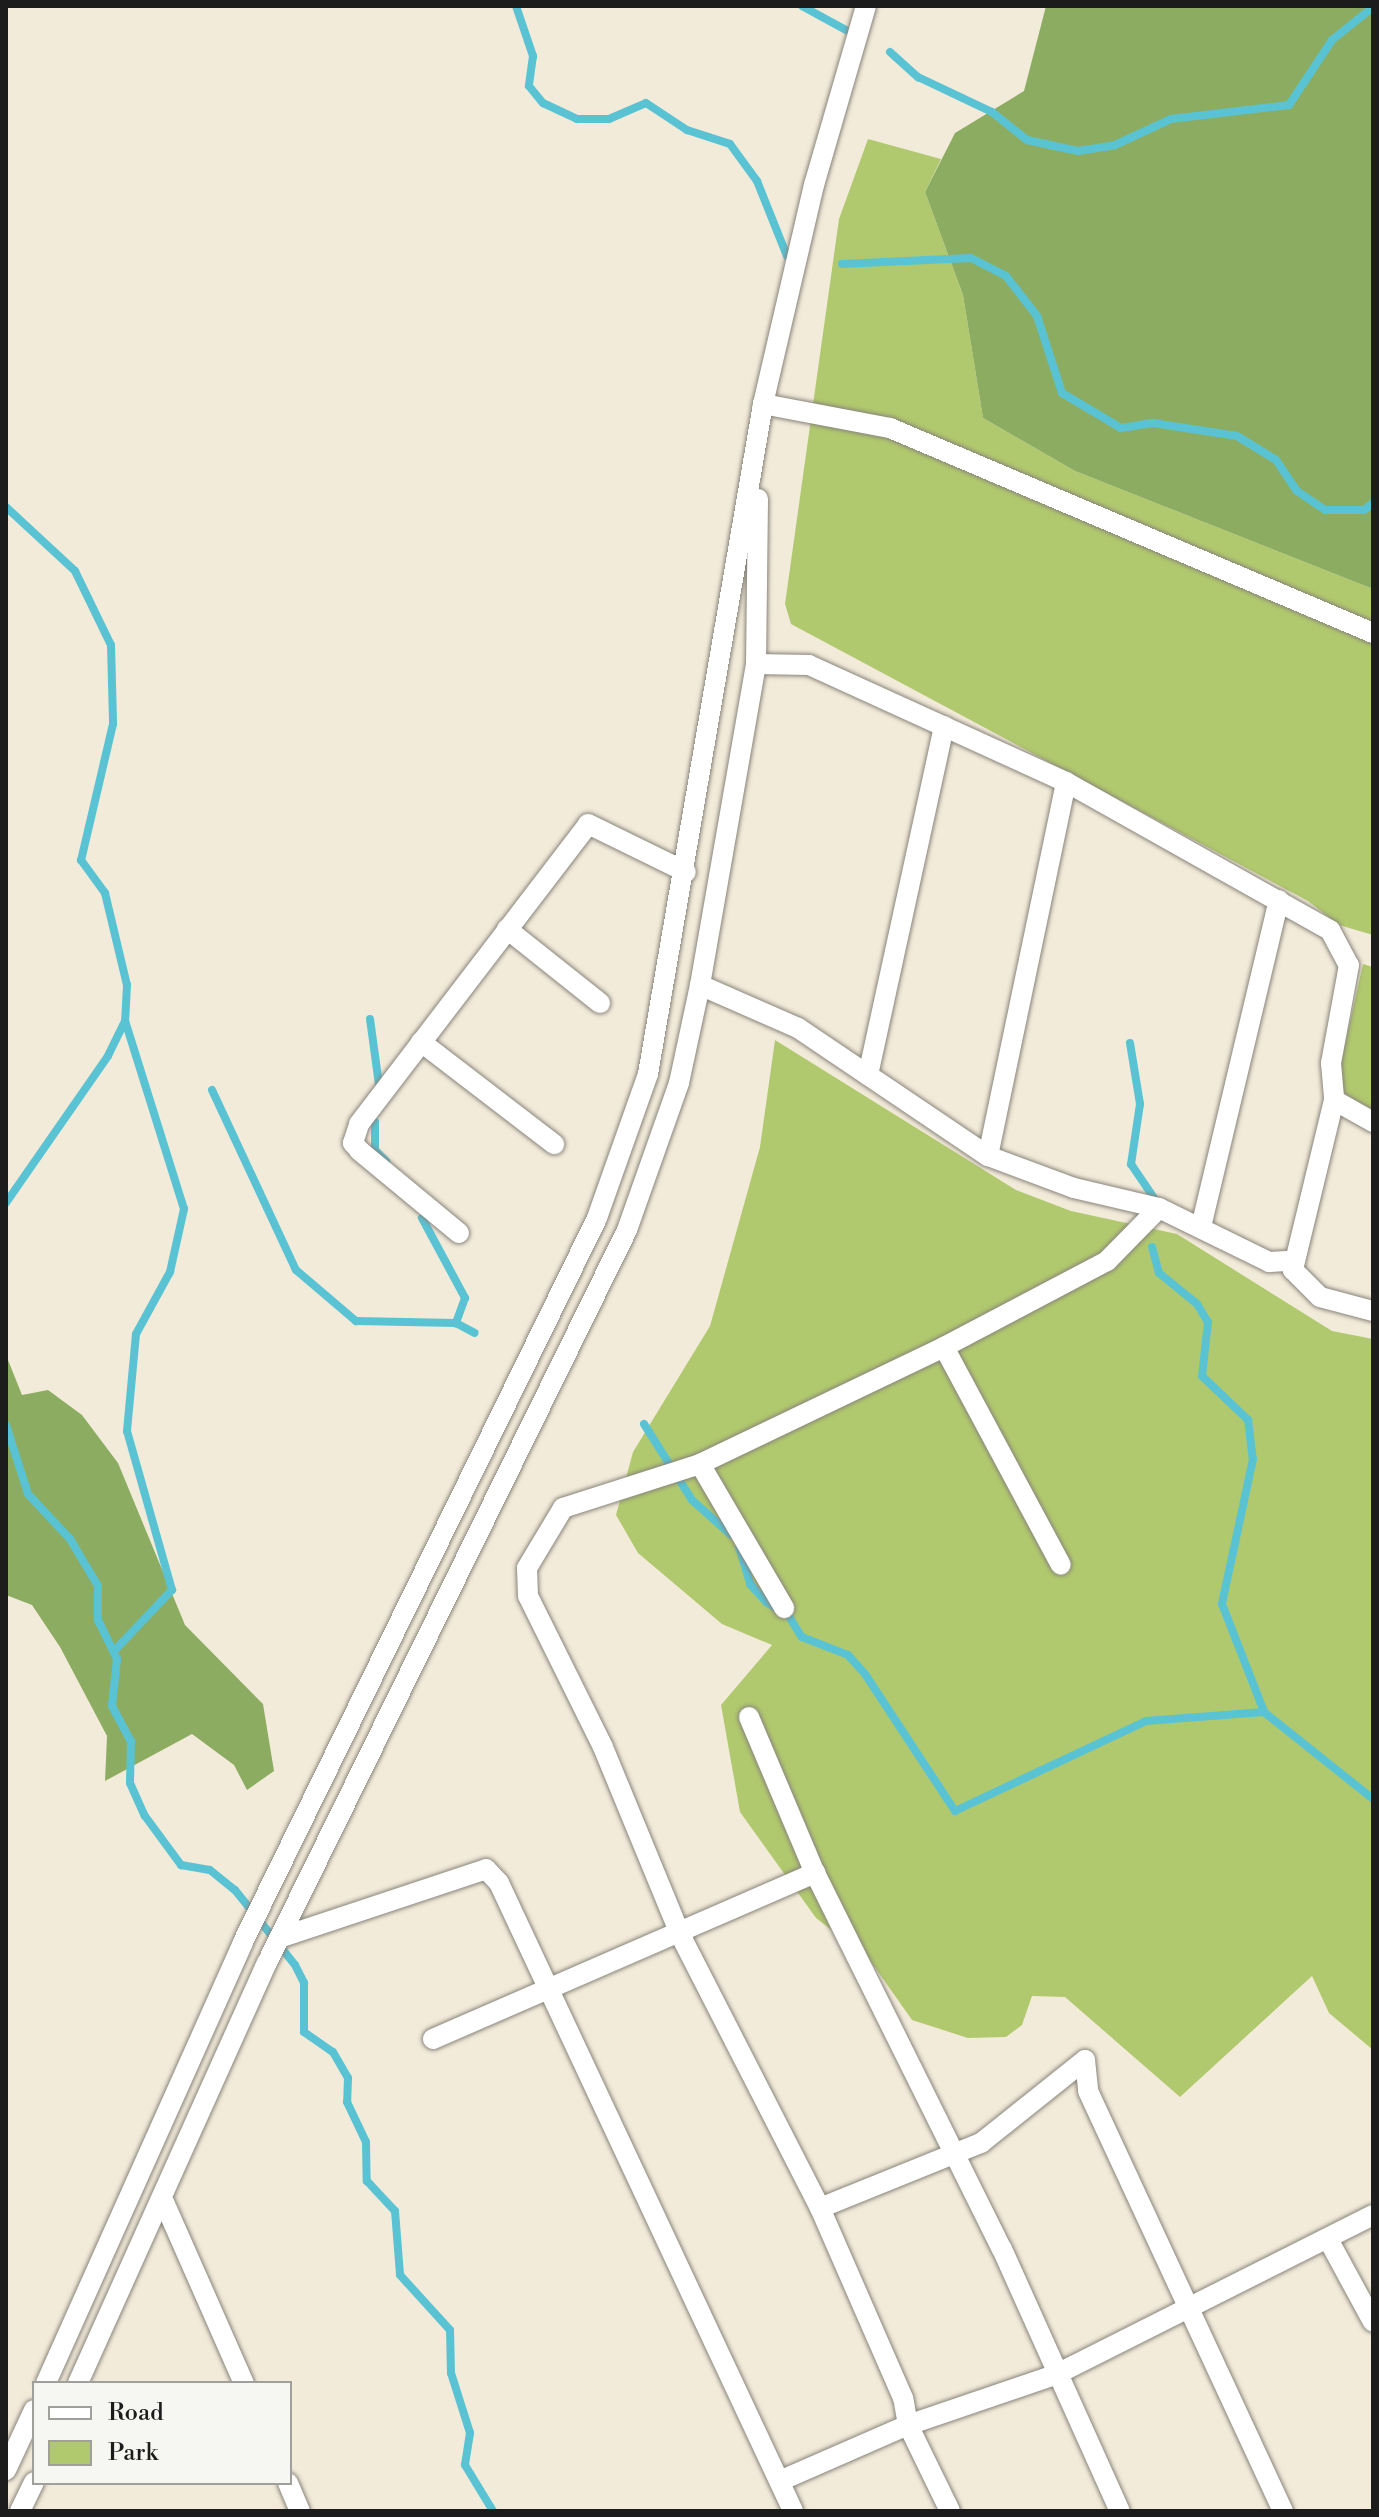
<!DOCTYPE html>
<html>
<head>
<meta charset="utf-8">
<style>
  body { margin:0 }
  #map { position:relative; width:1379px; height:2517px; overflow:hidden; background:#f3ebda; font-family:"Libre Bodoni",serif }
  div>[style] { position:absolute }
  .green>* { inset:0; background:#b1c96e }
  .forest>* { inset:0; background:#8cad61 }
  .stream>* { height:8px; margin:-4px; padding:0 4px; transform-origin:4px; border-radius:4px; background:#59c3d4 }
  .roads { filter:drop-shadow(0 0 2px #88847b) drop-shadow(0 0 2px #88847b) }
  .street>* { height:20px; margin:-10px; padding:0 10px; transform-origin:10px; border-radius:10px; background:#fff }
  span { translate:-50% -50%; white-space:nowrap; text-align:center; line-height:1.15; -webkit-text-stroke:6px #f6f6f2; paint-order:stroke }
  .frame { position:absolute; inset:0; border:8px solid #1c1c1c; pointer-events:none }
  .legend { position:absolute; left:32px; top:2381px; width:260px; height:104px; box-sizing:border-box; background:#f6f6f2; border:2px solid #9f9f9c; margin:0; padding:10px 14px; list-style:none; font-size:24px; color:#1c1c1c }
  .legend li { display:flex; align-items:center; gap:16px; height:40px }
  .legend b { width:40px; border:2px solid #9f9f9c }
</style>
</head>
<body>
<div id="map">
  <div class="green">
    <div style="clip-path:polygon(868px 139px,941px 159px,925px 192px,963px 295px,983px 418px,1075px 471px,1373px 589px,1373px 935px,1339px 925px,1308px 901px,791px 624px,785px 604px,839px 219px)"></div>
    <div style="clip-path:polygon(1363px 964px,1373px 967px,1373px 1110px,1346px 1095px,1337px 1080px)"></div>
    <div style="clip-path:polygon(775px 1040px,1016px 1190px,1071px 1211px,1177px 1234px,1332px 1331px,1373px 1339px,1373px 2050px,1329px 2013px,1312px 1976px,1180px 2097px,1065px 1997px,1032px 1996px,1022px 2025px,1006px 2037px,968px 2038px,912px 2020px,869px 1959px,816px 1918px,740px 1812px,721px 1705px,772px 1645px,722px 1624px,638px 1553px,616px 1515px,633px 1452px,710px 1326px,760px 1147px)"></div>
  </div>
  <div class="forest">
    <div style="clip-path:polygon(1046px 6px,1373px 6px,1373px 589px,1075px 471px,983px 418px,963px 295px,925px 192px,955px 133px,1024px 91px)"></div>
    <div style="clip-path:polygon(6px 1355px,22px 1395px,48px 1390px,82px 1415px,118px 1463px,185px 1625px,263px 1704px,274px 1771px,247px 1790px,234px 1765px,192px 1734px,105px 1781px,107px 1736px,60px 1647px,32px 1605px,6px 1595px)"></div>
  </div>
  <div class="stream">
    <div style="left:516px;top:6px;width:53px;rotate:71.2deg"></div>
    <div style="left:533px;top:56px;width:30px;rotate:98deg"></div>
    <div style="left:529px;top:86px;width:22px;rotate:51deg"></div>
    <div style="left:543px;top:103px;width:38px;rotate:25deg"></div>
    <div style="left:577px;top:119px;width:32px"></div>
    <div style="left:609px;top:119px;width:40px;rotate:-23.4deg"></div>
    <div style="left:646px;top:103px;width:49px;rotate:33.4deg"></div>
    <div style="left:687px;top:130px;width:45px;rotate:18deg"></div>
    <div style="left:730px;top:144px;width:46px;rotate:53.9deg"></div>
    <div style="left:757px;top:181px;width:81px;rotate:68.2deg"></div>
    <div style="left:802px;top:6px;width:63px;rotate:28.6deg"></div>
    <div style="left:890px;top:52px;width:38px;rotate:42deg"></div>
    <div style="left:918px;top:77px;width:82px;rotate:25.3deg"></div>
    <div style="left:992px;top:112px;width:45px;rotate:38.7deg"></div>
    <div style="left:1027px;top:140px;width:52px;rotate:12.2deg"></div>
    <div style="left:1078px;top:151px;width:37px;rotate:-9deg"></div>
    <div style="left:1115px;top:145px;width:62px;rotate:-24.9deg"></div>
    <div style="left:1171px;top:119px;width:119px;rotate:-6.8deg"></div>
    <div style="left:1289px;top:105px;width:78px;rotate:-56.5deg"></div>
    <div style="left:1332px;top:40px;width:53px;rotate:-38.8deg"></div>
    <div style="left:842px;top:264px;width:129px;rotate:-2.7deg"></div>
    <div style="left:971px;top:258px;width:39px;rotate:27deg"></div>
    <div style="left:1006px;top:276px;width:51px;rotate:52.2deg"></div>
    <div style="left:1037px;top:316px;width:81px;rotate:72deg"></div>
    <div style="left:1062px;top:393px;width:69px;rotate:30.7deg"></div>
    <div style="left:1121px;top:428px;width:32px;rotate:-9deg"></div>
    <div style="left:1153px;top:423px;width:85px;rotate:8.8deg"></div>
    <div style="left:1237px;top:436px;width:46px;rotate:31.6deg"></div>
    <div style="left:1276px;top:460px;width:37px;rotate:56deg"></div>
    <div style="left:1297px;top:491px;width:34px;rotate:34deg"></div>
    <div style="left:1325px;top:510px;width:39px"></div>
    <div style="left:1364px;top:510px;width:11px;rotate:-38deg"></div>
    <div style="left:6px;top:507px;width:94px;rotate:42.8deg"></div>
    <div style="left:75px;top:571px;width:82px;rotate:64.1deg"></div>
    <div style="left:111px;top:645px;width:79px;rotate:88.5deg"></div>
    <div style="left:113px;top:724px;width:140px;rotate:103.2deg"></div>
    <div style="left:81px;top:860px;width:41px;rotate:54deg"></div>
    <div style="left:105px;top:893px;width:95px;rotate:76.6deg"></div>
    <div style="left:127px;top:985px;width:36px;rotate:93deg"></div>
    <div style="left:125px;top:1021px;width:39px;rotate:116deg"></div>
    <div style="left:108px;top:1056px;width:179px;rotate:124.8deg"></div>
    <div style="left:370px;top:1019px;width:67px;rotate:82.2deg"></div>
    <div style="left:1130px;top:1043px;width:62px;rotate:80.7deg"></div>
    <div style="left:1140px;top:1104px;width:61px;rotate:98.5deg"></div>
    <div style="left:1131px;top:1164px;width:41px;rotate:55.9deg"></div>
    <div style="left:212px;top:1090px;width:199px;rotate:65deg"></div>
    <div style="left:296px;top:1270px;width:79px;rotate:40.4deg"></div>
    <div style="left:356px;top:1321px;width:100px;rotate:1.1deg"></div>
    <div style="left:375px;top:1122px;width:28px;rotate:90deg"></div>
    <div style="left:375px;top:1150px;width:16px;rotate:45deg"></div>
    <div style="left:422px;top:1218px;width:91px;rotate:61.7deg"></div>
    <div style="left:465px;top:1298px;width:27px;rotate:110deg"></div>
    <div style="left:456px;top:1323px;width:21px;rotate:28deg"></div>
    <div style="left:1152px;top:1247px;width:27px;rotate:75deg"></div>
    <div style="left:1159px;top:1273px;width:49px;rotate:39.2deg"></div>
    <div style="left:1197px;top:1304px;width:21px;rotate:59deg"></div>
    <div style="left:1208px;top:1322px;width:54px;rotate:96.3deg"></div>
    <div style="left:1202px;top:1376px;width:64px;rotate:43.7deg"></div>
    <div style="left:1248px;top:1420px;width:39px;rotate:83deg"></div>
    <div style="left:1253px;top:1459px;width:148px;rotate:102.1deg"></div>
    <div style="left:1222px;top:1604px;width:116px;rotate:68.7deg"></div>
    <div style="left:1264px;top:1712px;width:139px;rotate:38.6deg"></div>
    <div style="left:644px;top:1424px;width:90px;rotate:57.7deg"></div>
    <div style="left:692px;top:1500px;width:52px;rotate:41.9deg"></div>
    <div style="left:6px;top:1425px;width:72px;rotate:72.3deg"></div>
    <div style="left:28px;top:1494px;width:62px;rotate:47deg"></div>
    <div style="left:70px;top:1539px;width:55px;rotate:59.2deg"></div>
    <div style="left:98px;top:1586px;width:34px;rotate:90deg"></div>
    <div style="left:98px;top:1620px;width:43px;rotate:64deg"></div>
    <div style="left:117px;top:1659px;width:47px;rotate:96.1deg"></div>
    <div style="left:112px;top:1706px;width:40px;rotate:62deg"></div>
    <div style="left:131px;top:1741px;width:42px;rotate:91.4deg"></div>
    <div style="left:130px;top:1783px;width:36px;rotate:66deg"></div>
    <div style="left:145px;top:1816px;width:61px;rotate:53.7deg"></div>
    <div style="left:181px;top:1865px;width:29px;rotate:10deg"></div>
    <div style="left:210px;top:1870px;width:32px;rotate:39deg"></div>
    <div style="left:235px;top:1890px;width:96px;rotate:51.3deg"></div>
    <div style="left:295px;top:1965px;width:20px;rotate:63deg"></div>
    <div style="left:304px;top:1983px;width:49px;rotate:90deg"></div>
    <div style="left:304px;top:2032px;width:35px;rotate:35deg"></div>
    <div style="left:333px;top:2052px;width:30px;rotate:60deg"></div>
    <div style="left:348px;top:2078px;width:24px;rotate:92deg"></div>
    <div style="left:347px;top:2102px;width:44px;rotate:64.6deg"></div>
    <div style="left:366px;top:2142px;width:39px;rotate:89deg"></div>
    <div style="left:367px;top:2181px;width:41px;rotate:47deg"></div>
    <div style="left:395px;top:2211px;width:64px;rotate:85.5deg"></div>
    <div style="left:400px;top:2275px;width:74px;rotate:47.7deg"></div>
    <div style="left:450px;top:2330px;width:43px;rotate:88.7deg"></div>
    <div style="left:451px;top:2373px;width:63px;rotate:72.4deg"></div>
    <div style="left:470px;top:2433px;width:32px;rotate:99deg"></div>
    <div style="left:465px;top:2465px;width:54px;rotate:58.7deg"></div>
    <div style="left:739px;top:1547px;width:39px;rotate:73deg"></div>
    <div style="left:750px;top:1584px;width:24px;rotate:48deg"></div>
    <div style="left:766px;top:1602px;width:26px;rotate:31deg"></div>
    <div style="left:788px;top:1615px;width:26px;rotate:58deg"></div>
    <div style="left:802px;top:1637px;width:49px;rotate:21.4deg"></div>
    <div style="left:848px;top:1655px;width:25px;rotate:48deg"></div>
    <div style="left:865px;top:1674px;width:164px;rotate:56.7deg"></div>
    <div style="left:955px;top:1811px;width:211px;rotate:-25.2deg"></div>
    <div style="left:1146px;top:1721px;width:118px;rotate:-4.4deg"></div>
    <div style="left:115px;top:1650px;width:83px;rotate:-46.5deg"></div>
    <div style="left:172px;top:1590px;width:165px;rotate:-105.8deg"></div>
    <div style="left:127px;top:1431px;width:97px;rotate:-84.7deg"></div>
    <div style="left:136px;top:1334px;width:71px;rotate:-61.3deg"></div>
    <div style="left:170px;top:1272px;width:65px;rotate:-77.5deg"></div>
    <div style="left:184px;top:1209px;width:197px;rotate:-107.4deg"></div>
  </div>
  <div class="roads">
    <div class="street">
      <div style="left:763px;top:404px;width:129px;rotate:10.7deg"></div>
      <div style="left:890px;top:428px;width:525px;rotate:23deg"></div>
      <div style="left:756px;top:664px;width:53px;rotate:1.1deg"></div>
      <div style="left:809px;top:665px;width:282px;rotate:24.5deg"></div>
      <div style="left:1066px;top:782px;width:303px;rotate:29.3deg"></div>
      <div style="left:1330px;top:930px;width:40px;rotate:62deg"></div>
      <div style="left:1349px;top:965px;width:100px;rotate:100.4deg"></div>
      <div style="left:1331px;top:1063px;width:37px;rotate:85deg"></div>
      <div style="left:1334px;top:1100px;width:45px;rotate:29.4deg"></div>
      <div style="left:507px;top:929px;width:119px;rotate:38.5deg"></div>
      <div style="left:700px;top:985px;width:107px;rotate:23.7deg"></div>
      <div style="left:798px;top:1028px;width:229px;rotate:34deg"></div>
      <div style="left:988px;top:1156px;width:92px;rotate:20.4deg"></div>
      <div style="left:1074px;top:1188px;width:87px;rotate:13.2deg"></div>
      <div style="left:1159px;top:1208px;width:123px;rotate:26.1deg"></div>
      <div style="left:1269px;top:1262px;width:22px;rotate:-3deg"></div>
      <div style="left:421px;top:1042px;width:168px;rotate:37.5deg"></div>
      <div style="left:868px;top:1075px;width:357px;rotate:-77.7deg"></div>
      <div style="left:1334px;top:1100px;width:175px;rotate:103.6deg"></div>
      <div style="left:1293px;top:1270px;width:38px;rotate:45deg"></div>
      <div style="left:1320px;top:1297px;width:55px;rotate:14.8deg"></div>
      <div style="left:988px;top:1156px;width:382px;rotate:-78.2deg"></div>
      <div style="left:1201px;top:1227px;width:336px;rotate:-76.6deg"></div>
      <div style="left:459px;top:1233px;width:129px;rotate:-140.4deg"></div>
      <div style="left:360px;top:1151px;width:11px;rotate:-131deg"></div>
      <div style="left:353px;top:1143px;width:20px;rotate:-72deg"></div>
      <div style="left:359px;top:1124px;width:377px;rotate:-52.6deg"></div>
      <div style="left:588px;top:824px;width:109px;rotate:26.1deg"></div>
      <div style="left:944px;top:1347px;width:247px;rotate:61.8deg"></div>
      <div style="left:700px;top:1464px;width:167px;rotate:59.7deg"></div>
      <div style="left:749px;top:1717px;width:169px;rotate:67.1deg"></div>
      <div style="left:815px;top:1873px;width:420px;rotate:63.6deg"></div>
      <div style="left:1002px;top:2249px;width:287px;rotate:65.8deg"></div>
      <div style="left:279px;top:1938px;width:218px;rotate:-18.4deg"></div>
      <div style="left:486px;top:1869px;width:19px;rotate:47deg"></div>
      <div style="left:499px;top:1883px;width:693px;rotate:64.91deg"></div>
      <div style="left:433px;top:2039px;width:417px;rotate:-23.5deg"></div>
      <div style="left:1085px;top:2060px;width:31px;rotate:84deg"></div>
      <div style="left:1088px;top:2091px;width:463px;rotate:65.1deg"></div>
      <div style="left:164px;top:2202px;width:198px;rotate:66.2deg"></div>
      <div style="left:820px;top:2208px;width:174px;rotate:-22deg"></div>
      <div style="left:981px;top:2143px;width:133px;rotate:-38.6deg"></div>
      <div style="left:1328px;top:2239px;width:94px;rotate:61.5deg"></div>
      <div style="left:46px;top:2383px;width:483px;rotate:-65.9deg"></div>
      <div style="left:243px;top:1942px;width:806px;rotate:-63.94deg"></div>
      <div style="left:597px;top:1218px;width:153px;rotate:-70.5deg"></div>
      <div style="left:648px;top:1074px;width:680px;rotate:-80.26deg"></div>
      <div style="left:763px;top:404px;width:225px;rotate:-76.9deg"></div>
      <div style="left:814px;top:185px;width:186px;rotate:-73.8deg"></div>
      <div style="left:78px;top:2383px;width:461px;rotate:-65.8deg"></div>
      <div style="left:267px;top:1963px;width:817px;rotate:-63.84deg"></div>
      <div style="left:627px;top:1230px;width:156px;rotate:-70.5deg"></div>
      <div style="left:679px;top:1083px;width:100px;rotate:-77.9deg"></div>
      <div style="left:700px;top:985px;width:326px;rotate:-80.1deg"></div>
      <div style="left:756px;top:664px;width:165px;rotate:-89.3deg"></div>
      <div style="left:6px;top:2470px;width:66px;rotate:-65deg"></div>
      <div style="left:782px;top:2480px;width:137px;rotate:-23.6deg"></div>
      <div style="left:908px;top:2425px;width:27px;rotate:-100deg"></div>
      <div style="left:903px;top:2398px;width:207px;rotate:-113.6deg"></div>
      <div style="left:820px;top:2208px;width:308px;rotate:-117.1deg"></div>
      <div style="left:680px;top:1934px;width:202px;rotate:-112.4deg"></div>
      <div style="left:603px;top:1747px;width:169px;rotate:-116.4deg"></div>
      <div style="left:528px;top:1596px;width:28px;rotate:-92deg"></div>
      <div style="left:527px;top:1568px;width:70px;rotate:-59deg"></div>
      <div style="left:563px;top:1508px;width:144px;rotate:-17.8deg"></div>
      <div style="left:700px;top:1464px;width:271px;rotate:-25.6deg"></div>
      <div style="left:944px;top:1347px;width:184px;rotate:-27.8deg"></div>
      <div style="left:1107px;top:1261px;width:74px;rotate:-45.5deg"></div>
      <div style="left:288px;top:2483px;width:30px;rotate:67deg"></div>
      <div style="left:20px;top:2511px;width:32px;rotate:-64deg"></div>
      <div style="left:950px;top:2511px;width:96px;rotate:-116deg"></div>
      <div style="left:908px;top:2425px;width:155px;rotate:-18.8deg"></div>
      <div style="left:1055px;top:2375px;width:356px;rotate:-26.7deg"></div>
    </div>
  </div>
  <div class="frame"></div>
  <ul class="legend">
  <li><b style="height:10px;background:#fff"></b>Road</li>
  <li><b style="height:22px;background:#b1c96e"></b>Park</li>
  </ul>
</div>
</body>
</html>
